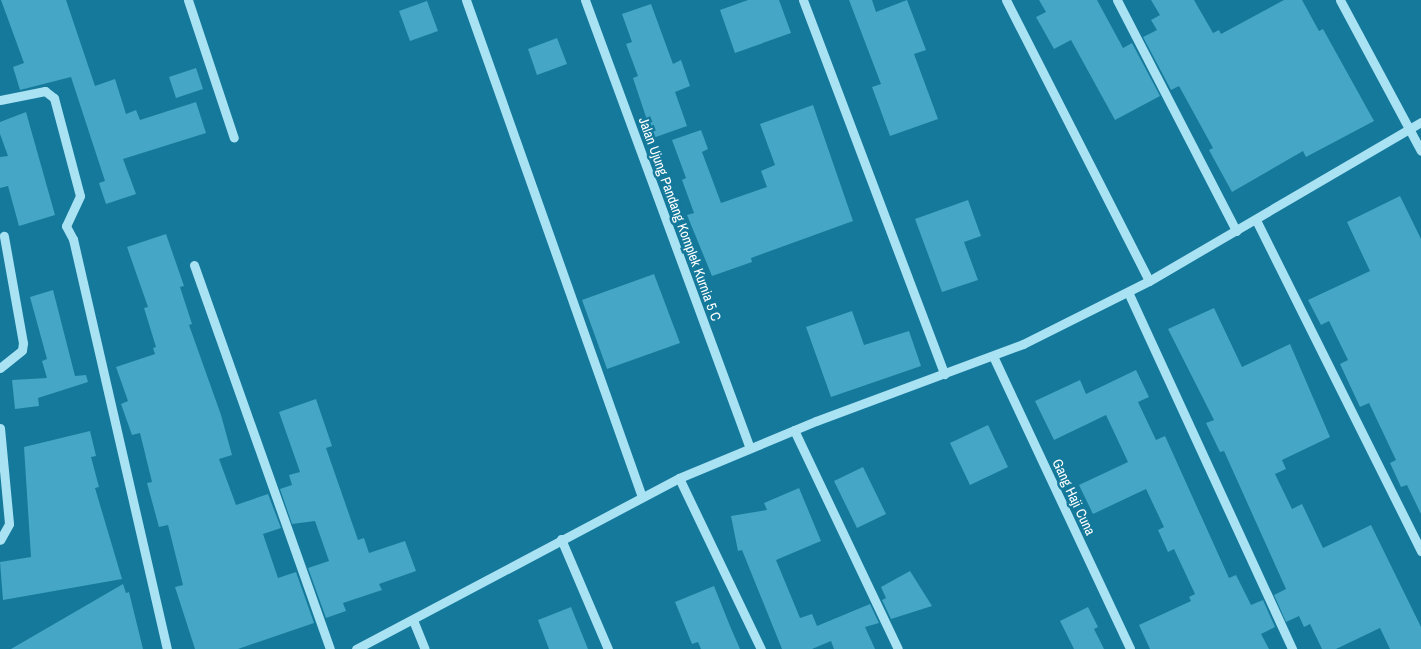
<!DOCTYPE html>
<html>
<head>
<meta charset="utf-8">
<style>
  body { margin:0 }
  #map { position:relative; width:1421px; height:649px; overflow:hidden; background:#14799b; font-family:"Archivo Narrow",sans-serif }
  div>[style] { position:absolute }
  .building>* { inset:0; background:#45a6c5 }
  .minor>* { height:9px; margin:-4.5px; padding:0 4.5px; transform-origin:4.5px; border-radius:4.5px; background:#a9e2f3 }
  span { translate:-50% -50%; white-space:nowrap; text-align:center; line-height:1.15; -webkit-text-stroke:5px #14799b; paint-order:stroke }
  .street-label { font-size:14px; color:#fff }
</style>
</head>
<body>
<div id="map">
  <div class="building">
    <div style="clip-path:polygon(1px 0,66px 0,95px 86px,115px 79px,126px 114px,136px 110px,140px 120px,196px 102px,206px 133px,123px 159px,136px 194px,106px 204px,99px 183px,105px 181px,71px 77px,20px 90px,13px 67px,24px 63px)"></div>
    <div style="clip-path:polygon(748px 0,779px 0,791px 33px,735px 53px,720px 10px)"></div>
    <div style="clip-path:polygon(849px 0,872px 0,876px 12px,907px 0,926px 50px,914px 54px,938px 119px,890px 136px,872px 87px,881px 84px)"></div>
    <div style="clip-path:polygon(1039px 0,1097px 0,1123px 48px,1132px 43px,1160px 96px,1115px 120px,1071px 40px,1054px 49px,1036px 17px,1046px 12px)"></div>
    <div style="clip-path:polygon(1151px 0,1194px 0,1213px 33px,1219px 30px,1221px 34px,1284px 0,1302px 0,1319px 31px,1323px 29px,1374px 121px,1306px 157px,1303px 151px,1232px 192px,1209px 150px,1213px 148px,1179px 86px,1171px 90px,1143px 37px,1157px 30px,1151px 20px,1160px 15px)"></div>
    <div style="clip-path:polygon(427px 1px,438px 31px,410px 41px,399px 11px)"></div>
    <div style="clip-path:polygon(651px 4px,673px 64px,681px 60px,690px 86px,675px 92px,687px 126px,653px 138px,633px 78px,638px 76px,626px 44px,632px 42px,622px 14px)"></div>
    <div style="clip-path:polygon(557px 38px,567px 64px,537px 75px,528px 49px)"></div>
    <div style="clip-path:polygon(196px 68px,203px 89px,176px 98px,169px 77px)"></div>
    <div style="clip-path:polygon(813px 105px,853px 221px,751px 258px,752px 262px,712px 276px,687px 215px,694px 213px,682px 180px,686px 178px,672px 140px,701px 130px,708px 149px,702px 152px,721px 203px,767px 187px,761px 171px,775px 165px,760px 124px)"></div>
    <div style="clip-path:polygon(26px 112px,55px 215px,19px 226px,8px 186px,0 188px,0 157px,8px 156px,0 134px,0 122px)"></div>
    <div style="clip-path:polygon(1400px 196px,1421px 239px,1421px 514px,1407px 485px,1401px 487px,1390px 463px,1396px 460px,1369px 403px,1360px 407px,1340px 364px,1348px 360px,1329px 321px,1321px 325px,1308px 300px,1370px 271px,1347px 222px)"></div>
    <div style="clip-path:polygon(968px 200px,981px 236px,964px 242px,978px 280px,942px 292px,915px 219px)"></div>
    <div style="clip-path:polygon(166px 234px,184px 286px,180px 287px,192px 324px,189px 325px,221px 415px,232px 455px,219px 459px,236px 505px,268px 494px,281px 528px,263px 534px,278px 578px,296px 572px,314px 623px,238px 649px,195px 649px,175px 587px,183px 585px,168px 525px,159px 527px,147px 483px,152px 482px,140px 433px,132px 435px,121px 404px,128px 401px,116px 367px,155px 354px,153px 348px,156px 347px,144px 308px,148px 307px,127px 247px)"></div>
    <div style="clip-path:polygon(654px 274px,680px 343px,607px 369px,582px 300px)"></div>
    <div style="clip-path:polygon(53px 290px,75px 376px,86px 375px,88px 382px,38px 398px,39px 406px,15px 409px,12px 380px,47px 378px,42px 361px,47px 359px,30px 297px)"></div>
    <div style="clip-path:polygon(1214px 308px,1242px 367px,1290px 344px,1330px 437px,1282px 460px,1286px 469px,1275px 474px,1292px 509px,1302px 504px,1323px 548px,1371px 525px,1421px 627px,1421px 649px,1390px 649px,1380px 628px,1336px 649px,1322px 649px,1310px 624px,1304px 627px,1299px 616px,1286px 622px,1274px 595px,1286px 589px,1224px 451px,1220px 452px,1206px 423px,1214px 420px,1168px 329px)"></div>
    <div style="clip-path:polygon(852px 311px,864px 345px,909px 331px,921px 366px,831px 397px,806px 327px)"></div>
    <div style="clip-path:polygon(1136px 370px,1149px 397px,1138px 402px,1156px 440px,1165px 436px,1229px 578px,1236px 575px,1251px 605px,1263px 600px,1275px 627px,1261px 634px,1269px 649px,1150px 649px,1139px 625px,1191px 601px,1189px 597px,1195px 594px,1174px 549px,1168px 552px,1158px 530px,1164px 527px,1146px 489px,1093px 514px,1079px 485px,1128px 462px,1106px 415px,1054px 440px,1035px 401px,1080px 380px,1086px 394px)"></div>
    <div style="clip-path:polygon(316px 399px,332px 446px,326px 448px,358px 540px,364px 538px,369px 553px,405px 541px,416px 571px,379px 584px,382px 590px,343px 603px,346px 611px,326px 618px,308px 568px,329px 561px,315px 521px,292px 524px,280px 489px,292px 485px,289px 475px,300px 472px,279px 412px)"></div>
    <div style="clip-path:polygon(988px 425px,1008px 467px,970px 485px,950px 443px)"></div>
    <div style="clip-path:polygon(90px 431px,96px 456px,91px 457px,99px 487px,95px 488px,122px 579px,3px 600px,0 562px,31px 557px,24px 447px)"></div>
    <div style="clip-path:polygon(863px 467px,886px 514px,857px 528px,834px 481px)"></div>
    <div style="clip-path:polygon(799px 488px,821px 541px,776px 560px,800px 618px,812px 614px,817px 626px,870px 604px,879px 623px,865px 627px,875px 649px,834px 649px,831px 641px,812px 649px,782px 649px,742px 550px,738px 551px,731px 516px,767px 510px,764px 503px)"></div>
    <div style="clip-path:polygon(910px 571px,932px 606px,891px 619px,882px 600px,886px 598px,881px 587px)"></div>
    <div style="clip-path:polygon(123px 584px,126px 593px,129px 592px,143px 649px,11px 649px)"></div>
    <div style="clip-path:polygon(714px 586px,730px 626px,740px 649px,701px 649px,698px 642px,692px 644px,675px 602px)"></div>
    <div style="clip-path:polygon(571px 607px,588px 649px,549px 649px,538px 620px)"></div>
    <div style="clip-path:polygon(1088px 607px,1098px 627px,1094px 629px,1104px 649px,1074px 649px,1060px 621px)"></div>
  </div>
  <div class="minor">
    <div style="left:188px;top:0;width:145px;rotate:71.6deg"></div>
    <div style="left:466px;top:0;width:527px;rotate:70.5deg"></div>
    <div style="left:585px;top:0;width:477px;rotate:69.8deg"></div>
    <div style="left:803px;top:0;width:400px;rotate:69.3deg"></div>
    <div style="left:1006px;top:0;width:315px;rotate:63deg"></div>
    <div style="left:1117px;top:0;width:260px;rotate:62.7deg"></div>
    <div style="left:1340px;top:0;width:171px;rotate:61.8deg"></div>
    <div style="left:0;top:100px;width:46px;rotate:-11.3deg"></div>
    <div style="left:45px;top:91px;width:11px;rotate:38deg"></div>
    <div style="left:54px;top:98px;width:101px;rotate:75.1deg"></div>
    <div style="left:80px;top:196px;width:33px;rotate:115deg"></div>
    <div style="left:66px;top:226px;width:15px;rotate:62deg"></div>
    <div style="left:73px;top:239px;width:421px;rotate:77.1deg"></div>
    <div style="left:1256px;top:220px;width:370px;rotate:63.5deg"></div>
    <div style="left:194px;top:265px;width:407px;rotate:70.5deg"></div>
    <div style="left:1128px;top:292px;width:393px;rotate:65.3deg"></div>
    <div style="left:993px;top:356px;width:323px;rotate:64.9deg"></div>
    <div style="left:0;top:368px;width:28px;rotate:-39deg"></div>
    <div style="left:22px;top:350px;width:7px;rotate:-82deg"></div>
    <div style="left:23px;top:343px;width:109px;rotate:-100.1deg"></div>
    <div style="left:0;top:428px;width:96px;rotate:84.6deg"></div>
    <div style="left:9px;top:524px;width:18px;rotate:119deg"></div>
    <div style="left:794px;top:430px;width:242px;rotate:64.6deg"></div>
    <div style="left:679px;top:478px;width:190px;rotate:64.4deg"></div>
    <div style="left:561px;top:539px;width:120px;rotate:66.9deg"></div>
    <div style="left:413px;top:620px;width:31px;rotate:68deg"></div>
    <div style="left:356px;top:649px;width:365px;rotate:-27.9deg"></div>
    <div style="left:679px;top:478px;width:148px;rotate:-22.6deg"></div>
    <div style="left:816px;top:421px;width:221px;rotate:-20.4deg"></div>
    <div style="left:1023px;top:344px;width:141px;rotate:-26.6deg"></div>
    <div style="left:1149px;top:281px;width:315px;rotate:-30.3deg"></div>
  </div>
  <div class="street-label">
    <span style="left:680px;top:219px;rotate:70deg">Jalan Ujung Pandang Komplek Kurnia 5 C</span>
    <span style="left:1074px;top:497px;rotate:65deg">Gang Haji Cuna</span>
  </div>
</div>
</body>
</html>
